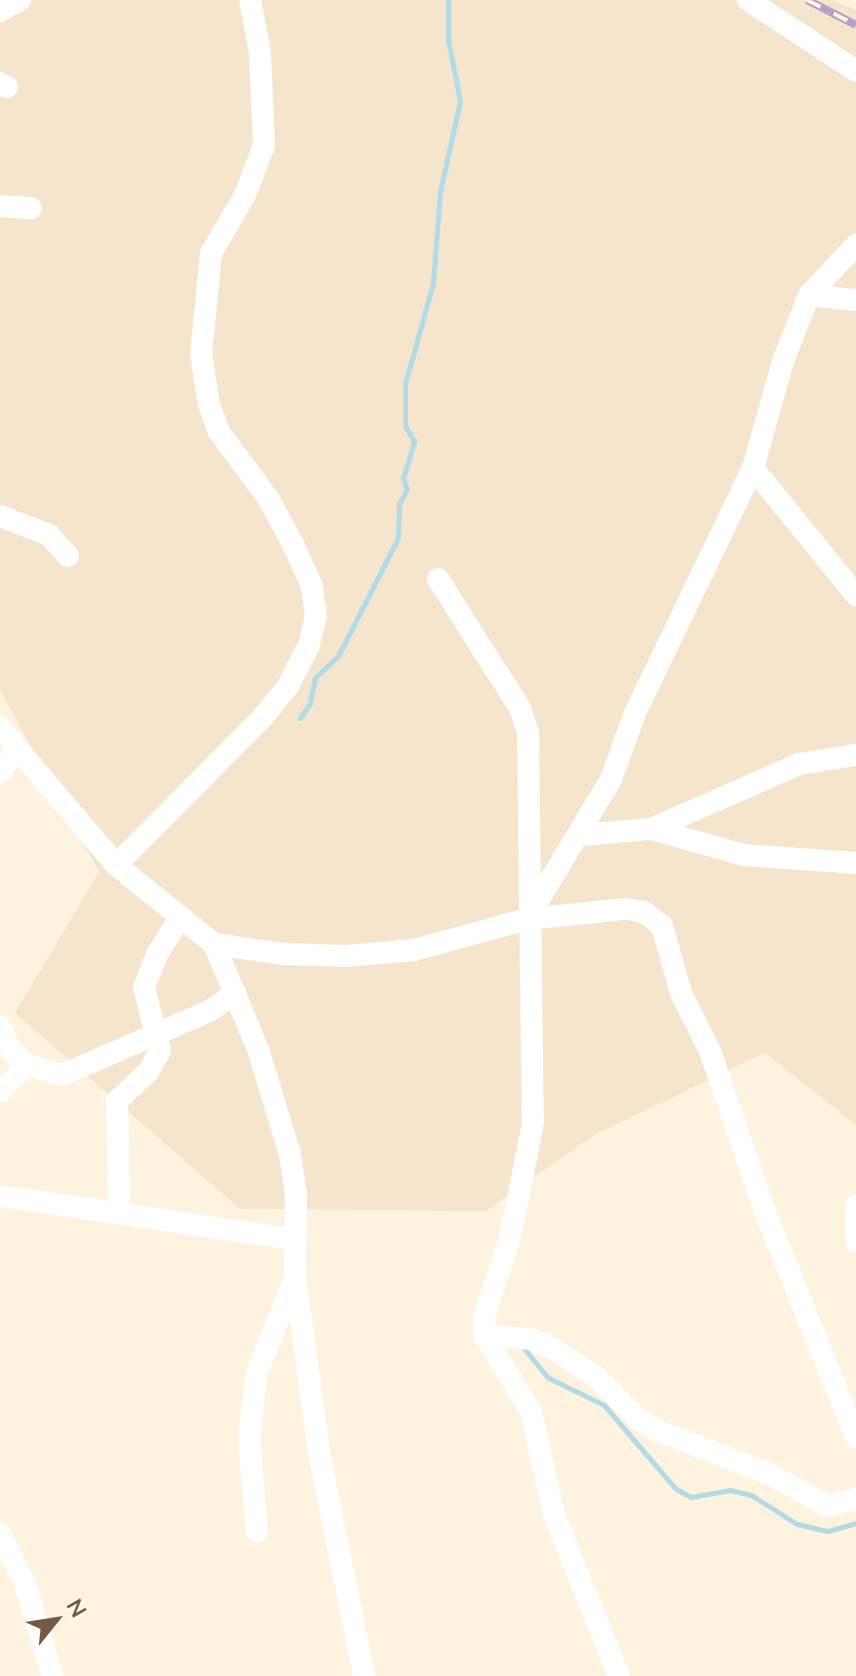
<!DOCTYPE html>
<html>
<head>
<meta charset="utf-8">
<style>
  body { margin:0 }
  #map { position:relative; width:856px; height:1676px; overflow:hidden; background:#fdf3de; font-family:Mulish,sans-serif }
  div>[style] { position:absolute }
  .residential>* { inset:0; background:#f4e5cc }
  .stream>* { height:5px; margin:-2.5px; padding:0 2.5px; transform-origin:2.5px; border-radius:2.5px; background:#b2dbe6 }
  .minor>* { height:22px; margin:-11px; padding:0 11px; transform-origin:11px; border-radius:11px; background:#fff }
  .rail>* { height:8px; margin-top:-4px; transform-origin:0; background:repeating-linear-gradient(90deg,#fff6e4 0 15px,#b59ec5 0 30px); box-sizing:border-box; border-block:2px solid #b59ec5 }
  span { translate:-50% -50%; white-space:nowrap; text-align:center; line-height:1.15; -webkit-text-stroke:6px #fff6e4; paint-order:stroke }
  .north { position:absolute; left:16px; top:1580px; width:80px; height:80px; -webkit-text-stroke:6px #fff6e4; paint-order:stroke; rotate:60deg; font-size:22px; font-weight:700; line-height:32px; text-align:center; color:#735946 }
  .north::after { content:''; display:block; margin:auto; width:28px; height:36px; background:#735946; clip-path:polygon(50% 0,100% 100%,50% 72%,0 100%) }
</style>
</head>
<body>
<div id="map">
  <div class="residential">
    <div style="clip-path:polygon(0 0,832px 0,856px 10px,856px 1125px,765px 1053px,596px 1134px,486px 1211px,240px 1209px,15px 1013px,99px 872px,0 690px)"></div>
  </div>
  <div class="stream">
    <div style="left:300px;top:718px;width:18px;rotate:-56deg"></div>
    <div style="left:310px;top:703px;width:25px;rotate:-79deg"></div>
    <div style="left:315px;top:678px;width:32px;rotate:-44deg"></div>
    <div style="left:338px;top:656px;width:132px;rotate:-63deg"></div>
    <div style="left:398px;top:538px;width:34px;rotate:-88deg"></div>
    <div style="left:399px;top:504px;width:17px;rotate:-62deg"></div>
    <div style="left:407px;top:489px;width:12px;rotate:-110deg"></div>
    <div style="left:403px;top:478px;width:39px;rotate:-73deg"></div>
    <div style="left:414px;top:441px;width:17px;rotate:-121deg"></div>
    <div style="left:405px;top:426px;width:42px;rotate:-90deg"></div>
    <div style="left:405px;top:384px;width:105px;rotate:-74.5deg"></div>
    <div style="left:433px;top:283px;width:91px;rotate:-85.6deg"></div>
    <div style="left:440px;top:192px;width:93px;rotate:-77.6deg"></div>
    <div style="left:460px;top:101px;width:63px;rotate:-101deg"></div>
    <div style="left:448px;top:39px;width:39px;rotate:-90deg"></div>
    <div style="left:523px;top:1347px;width:38px;rotate:51deg"></div>
    <div style="left:547px;top:1377px;width:64px;rotate:26.2deg"></div>
    <div style="left:604px;top:1405px;width:111px;rotate:49.4deg"></div>
    <div style="left:676px;top:1489px;width:17px;rotate:28deg"></div>
    <div style="left:691px;top:1497px;width:40px;rotate:-10deg"></div>
    <div style="left:730px;top:1490px;width:22px;rotate:13deg"></div>
    <div style="left:751px;top:1495px;width:54px;rotate:32.2deg"></div>
    <div style="left:797px;top:1524px;width:32px;rotate:13deg"></div>
    <div style="left:828px;top:1531px;width:29px;rotate:-16deg"></div>
  </div>
  <div class="minor">
    <div style="left:748px;top:0;width:129px;rotate:33.3deg"></div>
    <div style="left:0;top:11px;width:23px;rotate:-29deg"></div>
    <div style="left:0;top:83px;width:8px;rotate:30deg"></div>
    <div style="left:0;top:206px;width:31px;rotate:4deg"></div>
    <div style="left:809px;top:295px;width:47px;rotate:6.1deg"></div>
    <div style="left:753px;top:468px;width:164px;rotate:51deg"></div>
    <div style="left:0;top:516px;width:53px;rotate:21.2deg"></div>
    <div style="left:49px;top:535px;width:28px;rotate:48deg"></div>
    <div style="left:438px;top:579px;width:153px;rotate:57.6deg"></div>
    <div style="left:520px;top:708px;width:25px;rotate:72deg"></div>
    <div style="left:528px;top:732px;width:391px;rotate:89.3deg"></div>
    <div style="left:533px;top:1123px;width:117px;rotate:101.3deg"></div>
    <div style="left:510px;top:1238px;width:83px;rotate:108.2deg"></div>
    <div style="left:484px;top:1317px;width:18px;rotate:90deg"></div>
    <div style="left:484px;top:1335px;width:90px;rotate:58.6deg"></div>
    <div style="left:531px;top:1412px;width:106px;rotate:77.4deg"></div>
    <div style="left:554px;top:1515px;width:174px;rotate:68deg"></div>
    <div style="left:0;top:728px;width:180px;rotate:49.7deg"></div>
    <div style="left:116px;top:865px;width:126px;rotate:38.9deg"></div>
    <div style="left:214px;top:944px;width:70px;rotate:8.2deg"></div>
    <div style="left:283px;top:954px;width:62px;rotate:1.8deg"></div>
    <div style="left:345px;top:956px;width:69px;rotate:-5deg"></div>
    <div style="left:414px;top:950px;width:117px;rotate:-15.3deg"></div>
    <div style="left:527px;top:919px;width:163px;rotate:-59deg"></div>
    <div style="left:611px;top:779px;width:70px;rotate:-70deg"></div>
    <div style="left:635px;top:713px;width:272px;rotate:-64.3deg"></div>
    <div style="left:753px;top:468px;width:111px;rotate:-74.3deg"></div>
    <div style="left:783px;top:361px;width:71px;rotate:-68.5deg"></div>
    <div style="left:809px;top:295px;width:69px;rotate:-46.8deg"></div>
    <div style="left:0;top:772px;width:25px;rotate:-53deg"></div>
    <div style="left:651px;top:829px;width:97px;rotate:15.6deg"></div>
    <div style="left:744px;top:855px;width:112px;rotate:4.1deg"></div>
    <div style="left:582px;top:835px;width:69px;rotate:-5deg"></div>
    <div style="left:651px;top:829px;width:162px;rotate:-23.7deg"></div>
    <div style="left:799px;top:764px;width:58px;rotate:-9deg"></div>
    <div style="left:116px;top:865px;width:209px;rotate:-45.2deg"></div>
    <div style="left:263px;top:717px;width:40px;rotate:-51deg"></div>
    <div style="left:288px;top:686px;width:46px;rotate:-62.9deg"></div>
    <div style="left:309px;top:645px;width:32px;rotate:-77deg"></div>
    <div style="left:316px;top:614px;width:30px;rotate:-99deg"></div>
    <div style="left:311px;top:584px;width:42px;rotate:-114.1deg"></div>
    <div style="left:294px;top:546px;width:55px;rotate:-118.4deg"></div>
    <div style="left:268px;top:498px;width:82px;rotate:-126.6deg"></div>
    <div style="left:219px;top:432px;width:29px;rotate:-110deg"></div>
    <div style="left:209px;top:405px;width:52px;rotate:-98.9deg"></div>
    <div style="left:201px;top:354px;width:101px;rotate:-84.3deg"></div>
    <div style="left:211px;top:253px;width:67px;rotate:-59.6deg"></div>
    <div style="left:245px;top:195px;width:53px;rotate:-69.2deg"></div>
    <div style="left:264px;top:145px;width:92px;rotate:-92.5deg"></div>
    <div style="left:260px;top:53px;width:54px;rotate:-100.7deg"></div>
    <div style="left:527px;top:919px;width:100px;rotate:-5.8deg"></div>
    <div style="left:626px;top:909px;width:18px;rotate:9deg"></div>
    <div style="left:644px;top:912px;width:23px;rotate:38deg"></div>
    <div style="left:662px;top:926px;width:70px;rotate:74.2deg"></div>
    <div style="left:681px;top:993px;width:65px;rotate:63.4deg"></div>
    <div style="left:710px;top:1051px;width:170px;rotate:71.1deg"></div>
    <div style="left:765px;top:1212px;width:243px;rotate:68deg"></div>
    <div style="left:214px;top:944px;width:114px;rotate:67.3deg"></div>
    <div style="left:258px;top:1049px;width:110px;rotate:73.1deg"></div>
    <div style="left:290px;top:1154px;width:40px;rotate:81.5deg"></div>
    <div style="left:296px;top:1194px;width:84px;rotate:90.7deg"></div>
    <div style="left:295px;top:1278px;width:176px;rotate:82.1deg"></div>
    <div style="left:319px;top:1452px;width:228px;rotate:78.6deg"></div>
    <div style="left:0;top:1027px;width:28px;rotate:64deg"></div>
    <div style="left:12px;top:1052px;width:20px;rotate:41deg"></div>
    <div style="left:27px;top:1065px;width:36px;rotate:16deg"></div>
    <div style="left:62px;top:1075px;width:160px;rotate:-23.5deg"></div>
    <div style="left:209px;top:1011px;width:32px;rotate:-34deg"></div>
    <div style="left:0;top:1092px;width:38px;rotate:-45deg"></div>
    <div style="left:0;top:1196px;width:295px;rotate:8.4deg"></div>
    <div style="left:856px;top:1205px;width:36px;rotate:90deg"></div>
    <div style="left:119px;top:1213px;width:112px;rotate:-91deg"></div>
    <div style="left:117px;top:1101px;width:42px;rotate:-43.1deg"></div>
    <div style="left:148px;top:1072px;width:25px;rotate:-61deg"></div>
    <div style="left:160px;top:1050px;width:65px;rotate:-104.3deg"></div>
    <div style="left:144px;top:987px;width:35px;rotate:-68deg"></div>
    <div style="left:157px;top:954px;width:43px;rotate:-57.4deg"></div>
    <div style="left:484px;top:1335px;width:47px;rotate:4.9deg"></div>
    <div style="left:531px;top:1339px;width:25px;rotate:23deg"></div>
    <div style="left:554px;top:1349px;width:49px;rotate:33.4deg"></div>
    <div style="left:595px;top:1376px;width:63px;rotate:44.4deg"></div>
    <div style="left:640px;top:1420px;width:22px;rotate:30deg"></div>
    <div style="left:659px;top:1431px;width:123px;rotate:21.4deg"></div>
    <div style="left:774px;top:1476px;width:61px;rotate:29.5deg"></div>
    <div style="left:827px;top:1506px;width:30px;rotate:-14deg"></div>
    <div style="left:257px;top:1532px;width:94px;rotate:-94.9deg"></div>
    <div style="left:249px;top:1438px;width:63px;rotate:-83.7deg"></div>
    <div style="left:256px;top:1375px;width:105px;rotate:-68.1deg"></div>
    <div style="left:0;top:1534px;width:56px;rotate:63.4deg"></div>
    <div style="left:25px;top:1584px;width:96px;rotate:73.6deg"></div>
  </div>
  <div class="rail">
    <div style="left:807px;top:0;width:55px;rotate:27deg"></div>
  </div>
  <div class="north">N</div>
</div>
</body>
</html>
